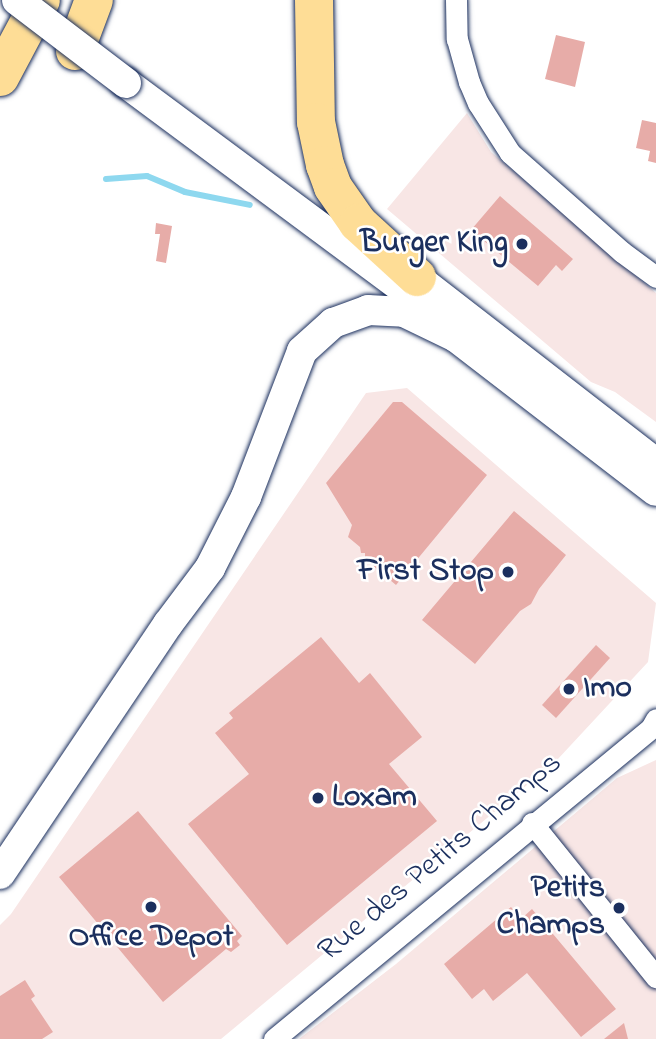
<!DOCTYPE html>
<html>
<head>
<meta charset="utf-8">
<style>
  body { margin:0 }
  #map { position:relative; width:656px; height:1039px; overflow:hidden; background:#fff; font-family:"Indie Flower",sans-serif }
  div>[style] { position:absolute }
  .built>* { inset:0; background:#f8e6e5 }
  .stream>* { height:6px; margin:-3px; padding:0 3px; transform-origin:3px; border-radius:3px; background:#8ed8ef }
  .building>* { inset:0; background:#e7aca8 }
  .roads { filter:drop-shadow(0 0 2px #1b2f5e) drop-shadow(0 0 2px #1b2f5e) }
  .minor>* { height:21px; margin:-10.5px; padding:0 10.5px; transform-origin:10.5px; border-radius:10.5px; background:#fff }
  .secondary>* { height:30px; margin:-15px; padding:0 15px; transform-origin:15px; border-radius:15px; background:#fff }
  .motorway>* { height:38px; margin:-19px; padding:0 19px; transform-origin:19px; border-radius:19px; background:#fedd96 }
  .bridges { filter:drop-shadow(0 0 2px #1b2f5e) drop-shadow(0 0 2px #1b2f5e) }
  .secondary-bridge>* { height:30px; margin:-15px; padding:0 15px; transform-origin:15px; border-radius:15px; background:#fff }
  .dots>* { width:19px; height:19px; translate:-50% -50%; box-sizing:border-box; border:4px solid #fff; border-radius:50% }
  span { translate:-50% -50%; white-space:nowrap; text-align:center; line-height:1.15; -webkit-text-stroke:5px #fff; paint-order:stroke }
  .poi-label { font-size:32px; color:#1b2f5e; font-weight:700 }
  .right { translate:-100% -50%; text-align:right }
  .left { translate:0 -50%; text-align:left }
  .street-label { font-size:32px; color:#1b2f5e }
</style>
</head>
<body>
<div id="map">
  <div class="built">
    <div style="clip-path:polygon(467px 113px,491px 152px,656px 293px,656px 422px,615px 392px,591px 382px,387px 209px)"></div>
    <div style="clip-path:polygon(407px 388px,656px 603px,648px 662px,557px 760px,221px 1039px,0 1039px,0 925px,11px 914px,366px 393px)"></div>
    <div style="clip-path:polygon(656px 760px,656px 1039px,299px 1039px,396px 964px,617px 778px)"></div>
  </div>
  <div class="stream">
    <div style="left:106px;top:179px;width:41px;rotate:-4.2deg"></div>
    <div style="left:147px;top:176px;width:41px;rotate:22.8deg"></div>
    <div style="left:185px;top:192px;width:66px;rotate:11.3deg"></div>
  </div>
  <div class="building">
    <div style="clip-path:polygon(556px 35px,585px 42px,575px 87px,545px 79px)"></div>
    <div style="clip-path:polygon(642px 120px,656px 123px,656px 163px,648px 161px,650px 151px,636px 148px)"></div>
    <div style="clip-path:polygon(500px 196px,573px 259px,562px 271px,556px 265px,538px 286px,471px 230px)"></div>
    <div style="clip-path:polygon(156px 223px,172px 226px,166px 263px,156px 261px,160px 234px,155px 234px)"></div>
    <div style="clip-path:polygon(393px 402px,402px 402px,487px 475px,396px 585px,365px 559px,365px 553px,361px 553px,360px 547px,348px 537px,352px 525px,326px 483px)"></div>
    <div style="clip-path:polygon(514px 511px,566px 555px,539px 589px,531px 604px,520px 611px,475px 664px,422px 620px)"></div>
    <div style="clip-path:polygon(321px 637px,359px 683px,370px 673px,422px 737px,389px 764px,437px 821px,287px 945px,188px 824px,249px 774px,215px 733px,233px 718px,229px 713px)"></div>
    <div style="clip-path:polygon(596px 645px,610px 658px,556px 718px,542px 705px)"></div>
    <div style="clip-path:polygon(138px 811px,242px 936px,237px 941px,240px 945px,231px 952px,226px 949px,163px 1002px,59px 877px)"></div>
    <div style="clip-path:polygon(511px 907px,521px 919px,532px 909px,616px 1009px,581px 1037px,527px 973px,493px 1001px,484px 989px,472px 999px,444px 964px)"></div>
    <div style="clip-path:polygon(25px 980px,35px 996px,31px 999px,53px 1032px,42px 1039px,0 1039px,0 996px)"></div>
    <div style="clip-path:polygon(624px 1023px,628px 1039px,604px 1039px)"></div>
  </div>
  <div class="roads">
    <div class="minor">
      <div style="left:456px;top:0;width:39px;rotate:89deg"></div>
      <div style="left:457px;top:39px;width:45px;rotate:74.4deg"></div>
      <div style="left:469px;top:82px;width:23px;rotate:67deg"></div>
      <div style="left:478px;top:103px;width:59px;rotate:57.4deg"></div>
      <div style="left:510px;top:153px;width:149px;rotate:41.5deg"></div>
      <div style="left:622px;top:252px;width:42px;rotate:36.3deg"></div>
      <div style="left:532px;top:823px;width:198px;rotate:51.2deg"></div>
      <div style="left:274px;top:1039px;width:489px;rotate:-39.5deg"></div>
      <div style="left:651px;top:728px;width:10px;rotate:-61deg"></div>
    </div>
    <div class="secondary">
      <div style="left:126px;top:83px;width:349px;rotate:36.6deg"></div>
      <div style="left:406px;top:291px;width:68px;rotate:42.6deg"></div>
      <div style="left:456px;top:337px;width:252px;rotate:37.6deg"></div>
      <div style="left:421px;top:281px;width:297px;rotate:37.8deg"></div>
      <div style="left:0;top:874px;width:301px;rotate:-56.1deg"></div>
      <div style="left:168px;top:624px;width:70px;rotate:-53.1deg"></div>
      <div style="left:210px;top:568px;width:80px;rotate:-63.1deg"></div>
      <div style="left:246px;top:497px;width:156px;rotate:-69deg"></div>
      <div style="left:302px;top:351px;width:42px;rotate:-42.1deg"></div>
      <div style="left:333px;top:323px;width:37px;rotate:-20deg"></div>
      <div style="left:368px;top:310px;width:36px;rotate:3deg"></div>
      <div style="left:404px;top:312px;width:58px;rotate:25.7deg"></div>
    </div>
    <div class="motorway">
      <div style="left:314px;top:0;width:122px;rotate:89.1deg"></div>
      <div style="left:316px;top:122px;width:44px;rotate:78.2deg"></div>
      <div style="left:325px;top:165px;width:23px;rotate:70deg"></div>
      <div style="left:333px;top:187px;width:44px;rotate:55.2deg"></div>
      <div style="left:358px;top:223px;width:80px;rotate:42.5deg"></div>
      <div style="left:75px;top:51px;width:54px;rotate:-69.6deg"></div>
      <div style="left:0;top:77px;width:87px;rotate:-62deg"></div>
    </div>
  </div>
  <div class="bridges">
    <div class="secondary-bridge">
      <div style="left:17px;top:0;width:137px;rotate:37.3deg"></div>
    </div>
  </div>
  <div class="dots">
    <div style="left:522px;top:244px;background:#1b2f5e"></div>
    <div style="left:508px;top:572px;background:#1b2f5e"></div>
    <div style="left:569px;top:689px;background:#1b2f5e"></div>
    <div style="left:318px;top:798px;background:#1b2f5e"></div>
    <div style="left:151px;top:907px;background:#1b2f5e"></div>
    <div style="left:619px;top:908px;background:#1b2f5e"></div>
  </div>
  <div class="poi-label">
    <span class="right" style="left:508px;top:244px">Burger King</span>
    <span class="right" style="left:494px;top:572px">First Stop</span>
    <span class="left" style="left:583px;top:689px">Imo</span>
    <span class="left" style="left:332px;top:798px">Loxam</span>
    <span class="right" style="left:605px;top:908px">Petits<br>Champs</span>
    <span style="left:151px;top:938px">Office Depot</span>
  </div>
  <div class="street-label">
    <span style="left:441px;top:858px;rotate:-40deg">Rue des Petits Champs</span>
  </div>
</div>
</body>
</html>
